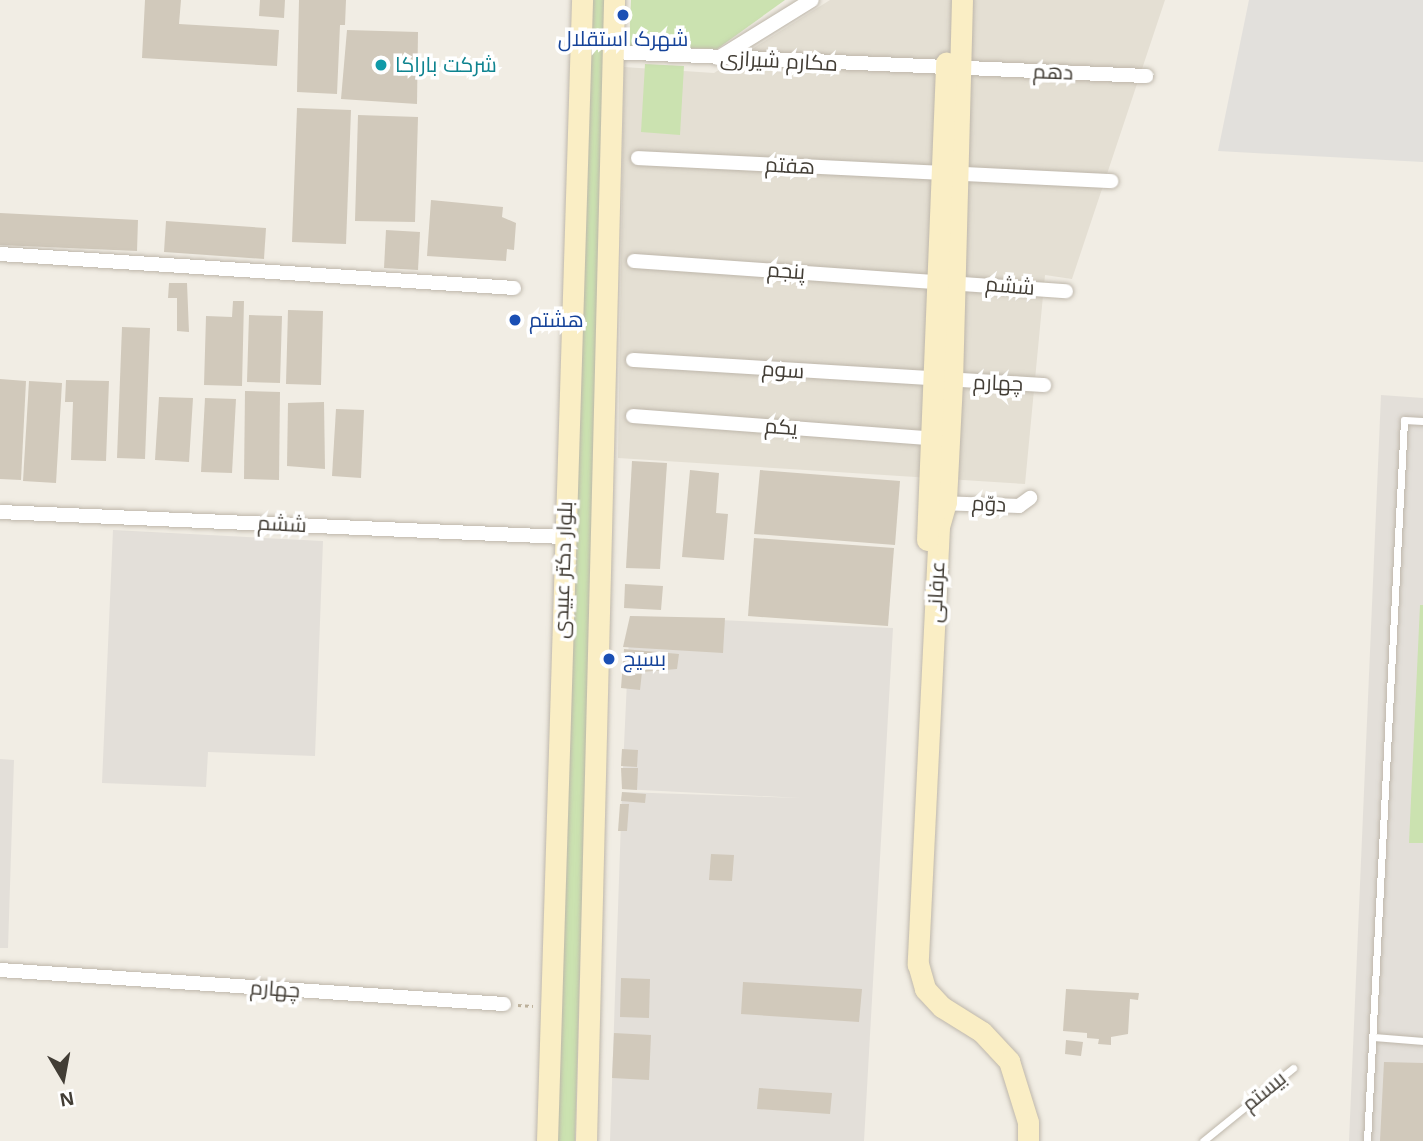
<!DOCTYPE html>
<html>
<head>
<meta charset="utf-8">
<style>
  body { margin:0 }
  #map { position:relative; width:1423px; height:1141px; overflow:hidden; background:#f1ede4; font-family:Helvetica,Cairo,sans-serif }
  div>[style] { position:absolute }
  .residential>* { inset:0; background:#e4dfd3 }
  .industrial>* { inset:0; background:#e3dfd9 }
  .green>* { inset:0; background:#cbe2b0 }
  .parking>* { inset:0; background:#e2e0dc }
  .building>* { inset:0; background:#d1c9bb }
  .path>* { height:2.5px; margin-top:-1.25px; transform-origin:0; background:repeating-linear-gradient(90deg,#bcb09a 0 3.5px,transparent 0 7px) }
  .roads { filter:drop-shadow(0 0 2px #beb7ab) drop-shadow(0 0 2px #beb7ab) }
  .lane>* { height:7px; margin:-3.5px; padding:0 3.5px; transform-origin:3.5px; border-radius:3.5px; background:#fff }
  .street>* { height:14px; margin:-7px; padding:0 7px; transform-origin:7px; border-radius:7px; background:#fff }
  .secondary>* { height:21px; margin:-10.5px; padding:0 10.5px; transform-origin:10.5px; border-radius:10.5px; background:#faeec5 }
  .dots>* { width:19px; height:19px; translate:-50% -50%; box-sizing:border-box; border:4px solid #fff; border-radius:50% }
  span { translate:-50% -50%; white-space:nowrap; text-align:center; line-height:1.15; -webkit-text-stroke:7px #fff; paint-order:stroke }
  .transit-label { font-size:21px; color:#164399 }
  .left { translate:0 -50%; text-align:left }
  .street-label { font-size:21px; color:#423d35 }
  .culture-label { font-size:21px; color:#0d838f }
  .north { position:absolute; left:28px; top:1043px; width:70px; height:70px; -webkit-text-stroke:5px #fff; paint-order:stroke; rotate:170deg; font-size:19px; font-weight:700; line-height:28px; text-align:center; color:#423d35 }
  .north::after { content:''; display:block; margin:auto; width:24px; height:32px; background:#423d35; clip-path:polygon(50% 0,100% 100%,50% 72%,0 100%) }
</style>
</head>
<body>
<div id="map">
  <div class="residential">
    <div style="clip-path:polygon(830px 0,1165px 0,1072px 279px,1045px 275px,1025px 484px,618px 458px,624px 67px,714px 73px)"></div>
  </div>
  <div class="industrial">
    <div style="clip-path:polygon(1381px 395px,1423px 398px,1423px 1141px,1349px 1141px)"></div>
    <div style="clip-path:polygon(113px 530px,323px 541px,315px 756px,208px 752px,206px 787px,102px 783px)"></div>
    <div style="clip-path:polygon(630px 616px,893px 628px,864px 1141px,610px 1141px,622px 792px,801px 798px,622px 789px)"></div>
    <div style="clip-path:polygon(0 759px,14px 760px,8px 948px,0 948px)"></div>
  </div>
  <div class="green">
    <div style="clip-path:polygon(586px 0,607px 0,592px 565px,575px 1141px,555px 1141px)"></div>
    <div style="clip-path:polygon(631px 0,785px 0,717px 49px,629px 46px)"></div>
    <div style="clip-path:polygon(645px 64px,684px 66px,680px 135px,641px 132px)"></div>
    <div style="clip-path:polygon(1420px 605px,1423px 605px,1423px 843px,1409px 843px)"></div>
  </div>
  <div class="parking">
    <div style="clip-path:polygon(1249px 0,1423px 0,1423px 162px,1218px 151px)"></div>
  </div>
  <div class="building">
    <div style="clip-path:polygon(145px 0,181px 0,179px 24px,279px 30px,277px 66px,142px 58px)"></div>
    <div style="clip-path:polygon(260px 0,285px 0,284px 18px,259px 16px)"></div>
    <div style="clip-path:polygon(299px 0,346px 0,345px 25px,340px 25px,337px 94px,297px 92px)"></div>
    <div style="clip-path:polygon(347px 30px,418px 32px,417px 104px,341px 99px)"></div>
    <div style="clip-path:polygon(297px 108px,351px 110px,346px 244px,292px 242px)"></div>
    <div style="clip-path:polygon(358px 115px,418px 117px,415px 222px,355px 221px)"></div>
    <div style="clip-path:polygon(431px 200px,503px 207px,502px 217px,516px 223px,514px 250px,507px 249px,506px 261px,427px 256px)"></div>
    <div style="clip-path:polygon(0 213px,138px 220px,137px 251px,0 245px)"></div>
    <div style="clip-path:polygon(166px 221px,266px 228px,264px 259px,164px 252px)"></div>
    <div style="clip-path:polygon(386px 230px,420px 232px,418px 270px,384px 268px)"></div>
    <div style="clip-path:polygon(169px 283px,187px 283px,189px 332px,177px 331px,177px 298px,168px 298px)"></div>
    <div style="clip-path:polygon(233px 301px,244px 301px,242px 386px,204px 385px,206px 316px,232px 317px)"></div>
    <div style="clip-path:polygon(288px 310px,323px 311px,321px 385px,286px 384px)"></div>
    <div style="clip-path:polygon(249px 315px,282px 316px,280px 383px,247px 382px)"></div>
    <div style="clip-path:polygon(122px 327px,150px 328px,145px 459px,117px 458px)"></div>
    <div style="clip-path:polygon(0 379px,26px 381px,21px 480px,0 479px)"></div>
    <div style="clip-path:polygon(66px 380px,109px 381px,106px 461px,71px 460px,73px 402px,65px 402px)"></div>
    <div style="clip-path:polygon(29px 381px,62px 383px,56px 483px,23px 481px)"></div>
    <div style="clip-path:polygon(245px 391px,280px 392px,279px 480px,244px 479px)"></div>
    <div style="clip-path:polygon(159px 397px,193px 398px,189px 462px,155px 460px)"></div>
    <div style="clip-path:polygon(205px 398px,236px 399px,232px 473px,201px 472px)"></div>
    <div style="clip-path:polygon(324px 402px,325px 469px,287px 466px,288px 403px)"></div>
    <div style="clip-path:polygon(336px 409px,364px 410px,361px 478px,332px 476px)"></div>
    <div style="clip-path:polygon(632px 461px,667px 463px,660px 569px,626px 568px)"></div>
    <div style="clip-path:polygon(690px 470px,719px 473px,716px 513px,728px 514px,724px 560px,682px 557px)"></div>
    <div style="clip-path:polygon(760px 470px,900px 481px,895px 545px,754px 534px)"></div>
    <div style="clip-path:polygon(754px 538px,894px 548px,888px 626px,748px 616px)"></div>
    <div style="clip-path:polygon(625px 584px,663px 586px,661px 610px,624px 608px)"></div>
    <div style="clip-path:polygon(630px 616px,725px 618px,723px 653px,623px 647px)"></div>
    <div style="clip-path:polygon(624px 649px,679px 654px,677px 669px,642px 672px,640px 690px,621px 688px)"></div>
    <div style="clip-path:polygon(622px 749px,638px 750px,637px 767px,621px 766px)"></div>
    <div style="clip-path:polygon(621px 768px,638px 768px,637px 790px,622px 789px)"></div>
    <div style="clip-path:polygon(622px 792px,646px 794px,645px 803px,621px 801px)"></div>
    <div style="clip-path:polygon(620px 804px,629px 804px,627px 831px,618px 831px)"></div>
    <div style="clip-path:polygon(711px 854px,734px 855px,732px 881px,709px 880px)"></div>
    <div style="clip-path:polygon(621px 978px,650px 979px,649px 1018px,620px 1017px)"></div>
    <div style="clip-path:polygon(743px 982px,862px 989px,859px 1022px,741px 1014px)"></div>
    <div style="clip-path:polygon(1066px 989px,1139px 993px,1138px 1000px,1130px 999px,1128px 1034px,1111px 1037px,1111px 1045px,1098px 1044px,1099px 1039px,1087px 1038px,1087px 1033px,1063px 1031px)"></div>
    <div style="clip-path:polygon(614px 1033px,651px 1035px,649px 1080px,612px 1078px)"></div>
    <div style="clip-path:polygon(1066px 1040px,1083px 1042px,1081px 1056px,1065px 1054px)"></div>
    <div style="clip-path:polygon(1384px 1062px,1423px 1063px,1423px 1141px,1380px 1141px)"></div>
    <div style="clip-path:polygon(759px 1088px,832px 1093px,830px 1114px,757px 1109px)"></div>
  </div>
  <div class="path">
    <div style="left:518px;top:1005px;width:15px;rotate:4deg"></div>
  </div>
  <div class="roads">
    <div class="lane">
      <div style="left:1374px;top:1037px;width:49px;rotate:4.7deg"></div>
      <div style="left:1203px;top:1141px;width:116px;rotate:-39deg"></div>
      <div style="left:1367px;top:1141px;width:722px;rotate:-87.06deg"></div>
      <div style="left:1404px;top:420px;width:19px;rotate:3deg"></div>
    </div>
    <div class="street">
      <div style="left:613px;top:52px;width:534px;rotate:2.58deg"></div>
      <div style="left:718px;top:58px;width:110px;rotate:-31.7deg"></div>
      <div style="left:638px;top:158px;width:474px;rotate:2.8deg"></div>
      <div style="left:0;top:254px;width:515px;rotate:3.78deg"></div>
      <div style="left:634px;top:261px;width:433px;rotate:4deg"></div>
      <div style="left:633px;top:360px;width:412px;rotate:3.5deg"></div>
      <div style="left:633px;top:416px;width:305px;rotate:4.3deg"></div>
      <div style="left:940px;top:503px;width:79px;rotate:2.2deg"></div>
      <div style="left:1019px;top:506px;width:14px;rotate:-36deg"></div>
      <div style="left:0;top:512px;width:565px;rotate:2.54deg"></div>
      <div style="left:0;top:970px;width:505px;rotate:3.86deg"></div>
    </div>
    <div class="secondary">
      <div style="left:962px;top:0;width:382px;rotate:91.5deg"></div>
      <div style="left:952px;top:382px;width:120px;rotate:92.9deg"></div>
      <div style="left:946px;top:502px;width:26px;rotate:106deg"></div>
      <div style="left:939px;top:527px;width:438px;rotate:92.8deg"></div>
      <div style="left:918px;top:964px;width:26px;rotate:74deg"></div>
      <div style="left:925px;top:989px;width:25px;rotate:47deg"></div>
      <div style="left:942px;top:1007px;width:47px;rotate:32deg"></div>
      <div style="left:982px;top:1032px;width:40px;rotate:47deg"></div>
      <div style="left:1009px;top:1061px;width:64px;rotate:72.7deg"></div>
      <div style="left:1028px;top:1122px;width:19px;rotate:90deg"></div>
      <div style="left:927px;top:540px;width:478px;rotate:-87.7deg"></div>
      <div style="left:547px;top:1141px;width:1142px;rotate:-88.24deg"></div>
      <div style="left:586px;top:1141px;width:1141px;rotate:-88.59deg"></div>
    </div>
  </div>
  <div class="dots">
    <div style="left:623px;top:15px;background:#1a4fb4"></div>
    <div style="left:381px;top:65px;background:#0f9aa8"></div>
    <div style="left:515px;top:320px;background:#1a4fb4"></div>
    <div style="left:609px;top:659px;background:#1a4fb4"></div>
  </div>
  <div class="transit-label">
    <span style="left:623px;top:39px">شهرک استقلال</span>
    <span class="left" style="left:529px;top:320px">هشتم</span>
    <span class="left" style="left:623px;top:659px">بسیج</span>
  </div>
  <div class="street-label">
    <span style="left:779px;top:61px;rotate:3deg">مکارم شیرازی</span>
    <span style="left:1053px;top:72px;rotate:2deg">دهم</span>
    <span style="left:790px;top:166px;rotate:3deg">هفتم</span>
    <span style="left:786px;top:271px;rotate:4deg">پنجم</span>
    <span style="left:1010px;top:286px;rotate:5deg">ششم</span>
    <span style="left:783px;top:370px;rotate:4deg">سوم</span>
    <span style="left:998px;top:383px;rotate:2deg">چهارم</span>
    <span style="left:781px;top:427px;rotate:4deg">یکم</span>
    <span style="left:989px;top:504px;rotate:3deg">دوّم</span>
    <span style="left:282px;top:524px;rotate:3deg">ششم</span>
    <span style="left:563px;top:570px;rotate:-88deg">بلوار دکتر عبیدی</span>
    <span style="left:936px;top:592px;rotate:-87deg">عرفانی</span>
    <span style="left:275px;top:989px;rotate:4deg">چهارم</span>
    <span style="left:1264px;top:1091px;rotate:-39deg">بیستم</span>
  </div>
  <div class="culture-label">
    <span class="left" style="left:395px;top:65px">شرکت باراکا</span>
  </div>
  <div class="north">N</div>
</div>
</body>
</html>
